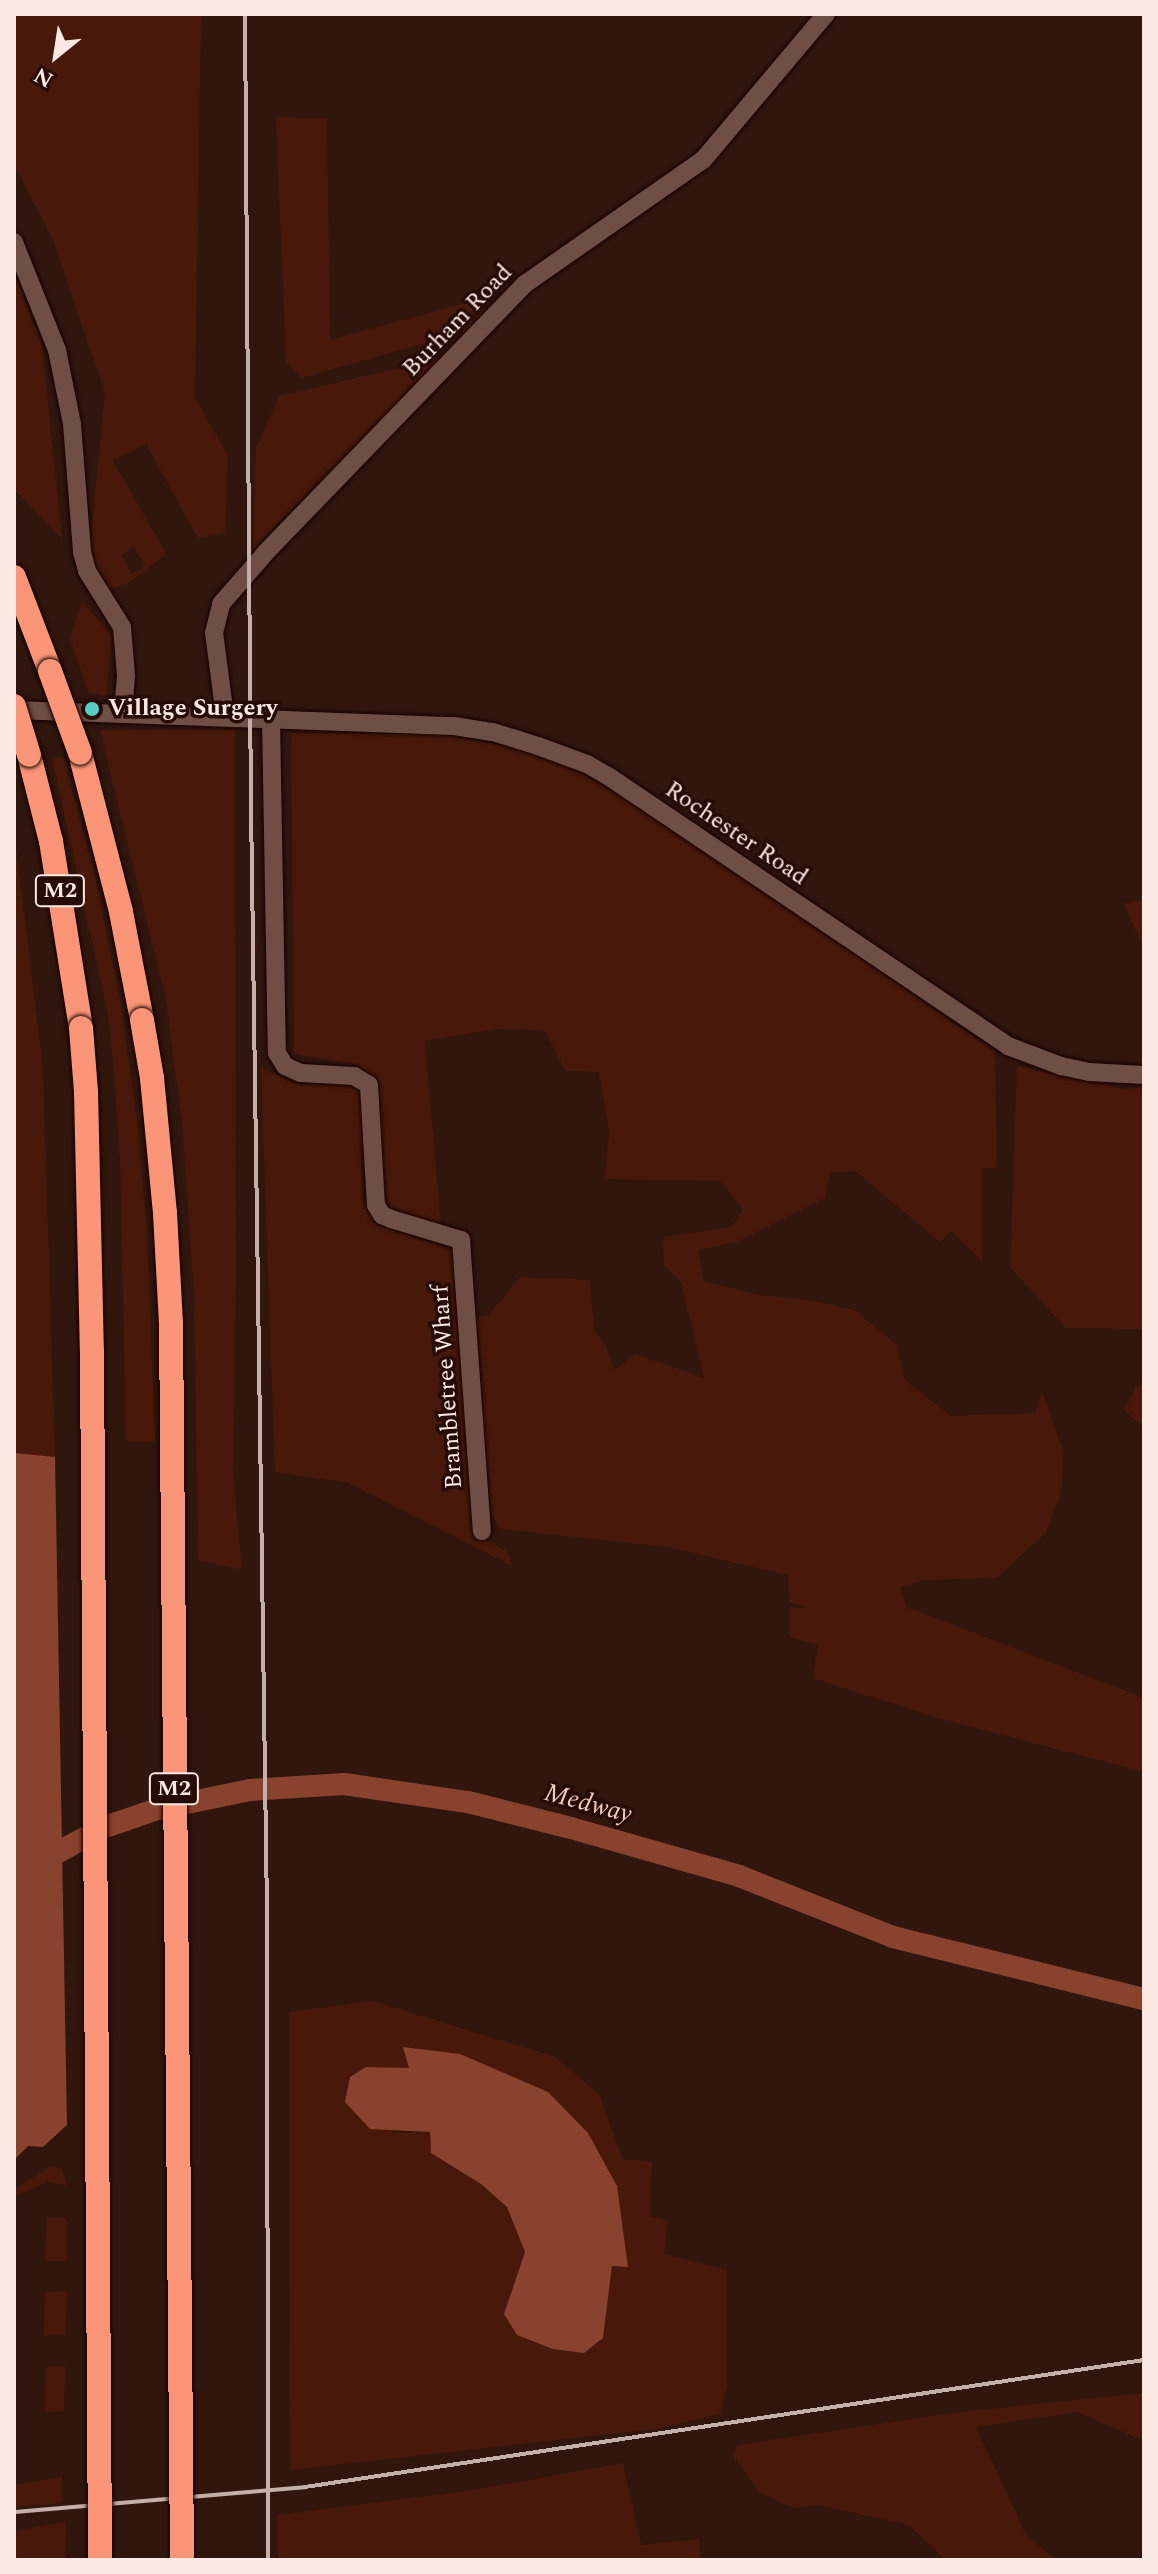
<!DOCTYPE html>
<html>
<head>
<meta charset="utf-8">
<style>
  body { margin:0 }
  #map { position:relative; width:1158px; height:2574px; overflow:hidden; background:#31160e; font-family:Spectral,serif }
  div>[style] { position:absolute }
  .green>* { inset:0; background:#48190b }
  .water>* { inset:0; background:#89422e }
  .river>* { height:22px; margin:-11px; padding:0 11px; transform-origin:11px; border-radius:11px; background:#89422e }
  .roads { filter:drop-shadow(0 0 2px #170200) drop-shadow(0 0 2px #170200) }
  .minor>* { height:18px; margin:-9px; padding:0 9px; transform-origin:9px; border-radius:9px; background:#6e4e45 }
  .highway>* { height:24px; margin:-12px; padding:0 12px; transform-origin:12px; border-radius:12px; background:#fb9577 }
  .rail>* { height:4px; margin:-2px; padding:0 2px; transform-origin:2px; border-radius:2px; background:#c5afa9 }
  .bridges { filter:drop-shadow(0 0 2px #170200) drop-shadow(0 0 2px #170200) }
  .highway-bridge>* { height:24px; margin:-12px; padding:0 12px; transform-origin:12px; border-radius:12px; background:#fb9577 }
  .dots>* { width:22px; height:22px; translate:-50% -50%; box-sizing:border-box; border:4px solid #260c05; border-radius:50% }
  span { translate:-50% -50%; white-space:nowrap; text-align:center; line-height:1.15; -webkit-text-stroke:7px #260c05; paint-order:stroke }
  .shield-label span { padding:2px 6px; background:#260c05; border:2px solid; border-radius:6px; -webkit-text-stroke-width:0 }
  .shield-label { font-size:22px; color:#fde9e3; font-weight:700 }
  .street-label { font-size:24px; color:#fde9e3 }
  .poi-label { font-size:24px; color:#fde9e3; font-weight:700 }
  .left { translate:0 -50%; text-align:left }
  .water-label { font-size:26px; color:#f4c9bc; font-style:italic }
  .frame { position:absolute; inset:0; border:16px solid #fde9e3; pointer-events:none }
  .north { position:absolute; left:16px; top:16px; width:80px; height:80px; -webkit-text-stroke:6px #260c05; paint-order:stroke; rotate:210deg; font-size:22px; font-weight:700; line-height:32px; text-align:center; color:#fde9e3 }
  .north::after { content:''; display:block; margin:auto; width:28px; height:36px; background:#fde9e3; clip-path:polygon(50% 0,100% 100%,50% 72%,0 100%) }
</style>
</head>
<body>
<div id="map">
  <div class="green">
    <div style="clip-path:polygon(evenodd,14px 14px,201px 14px,195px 398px,228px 455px,225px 533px,198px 538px,146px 444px,113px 461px,166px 554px,129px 583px,106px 590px,90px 548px,105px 392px,52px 238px,14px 164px,14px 14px,134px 547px,145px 566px,132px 574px,121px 555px,134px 547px)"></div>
    <div style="clip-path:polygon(276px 117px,327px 119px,330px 340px,495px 295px,468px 331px,301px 378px,286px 362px)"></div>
    <div style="clip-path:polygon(14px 273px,42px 345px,62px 539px,14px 489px)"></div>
    <div style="clip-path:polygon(443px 358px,254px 548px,256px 448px,279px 396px)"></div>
    <div style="clip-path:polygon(82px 601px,112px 636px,106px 697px,88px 692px,70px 639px)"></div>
    <div style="clip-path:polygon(100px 730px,235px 730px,236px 1278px,233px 1471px,242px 1570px,198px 1560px,194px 1294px,182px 1122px,166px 1000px)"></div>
    <div style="clip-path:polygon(291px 733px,439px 734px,515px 748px,577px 770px,678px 831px,995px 1052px,997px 1169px,982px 1168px,982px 1262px,951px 1230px,940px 1242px,855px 1171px,830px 1173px,825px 1198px,739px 1241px,699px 1250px,703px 1281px,759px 1295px,815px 1301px,856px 1311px,897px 1345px,905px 1380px,951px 1416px,1036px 1413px,1042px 1391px,1064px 1453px,1061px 1493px,1046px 1532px,997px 1578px,926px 1580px,900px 1587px,906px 1607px,1144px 1698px,1144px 1772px,934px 1717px,813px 1678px,818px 1645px,790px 1637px,790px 1607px,810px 1609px,789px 1602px,788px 1575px,668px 1547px,500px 1529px,487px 1505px,470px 1317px,489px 1315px,520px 1277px,590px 1280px,594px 1330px,606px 1347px,614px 1370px,636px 1354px,704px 1378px,681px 1282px,664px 1265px,663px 1237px,732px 1227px,743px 1209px,720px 1181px,605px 1179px,609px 1131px,599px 1072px,565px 1071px,545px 1030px,498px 1029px,425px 1041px,441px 1226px,388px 1214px,383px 1203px,375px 1079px,356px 1064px,294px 1054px)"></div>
    <div style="clip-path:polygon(63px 757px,94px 872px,121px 1006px,136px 1111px,147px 1231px,155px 1442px,126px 1441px,120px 1159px,113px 1061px,109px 1019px,52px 759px)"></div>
    <div style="clip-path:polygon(14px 831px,43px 1069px,55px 1457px,14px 1454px)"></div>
    <div style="clip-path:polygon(1144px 899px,1144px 949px,1124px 904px)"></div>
    <div style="clip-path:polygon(1017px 1066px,1122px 1089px,1144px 1087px,1144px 1329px,1066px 1328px,1010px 1267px)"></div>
    <div style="clip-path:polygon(261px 1068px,294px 1084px,347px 1085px,361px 1093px,362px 1202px,376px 1223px,453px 1251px,476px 1536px,507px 1551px,512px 1566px,348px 1483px,275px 1472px)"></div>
    <div style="clip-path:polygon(1144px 1381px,1144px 1428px,1124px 1410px,1136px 1387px)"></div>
    <div style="clip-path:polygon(evenodd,373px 2001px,555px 2057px,600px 2095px,622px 2159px,652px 2162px,650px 2216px,668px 2221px,664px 2254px,727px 2270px,727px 2388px,720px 2414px,656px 2429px,290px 2470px,289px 2012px,373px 2001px,404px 2047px,627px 2267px,612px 2266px,603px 2338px,504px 2314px,525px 2252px,507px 2207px,481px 2184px,431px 2153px,430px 2132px,392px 2133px,409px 2068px,404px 2047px)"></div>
    <div style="clip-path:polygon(51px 2166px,62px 2169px,67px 2186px,48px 2182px,14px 2197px,14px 2190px)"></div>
    <div style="clip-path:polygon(47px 2217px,66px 2218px,67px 2261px,45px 2261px)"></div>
    <div style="clip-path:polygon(67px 2291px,65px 2334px,44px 2336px,45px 2292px)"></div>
    <div style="clip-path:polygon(65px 2366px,64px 2411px,45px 2412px,46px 2367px)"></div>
    <div style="clip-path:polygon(1144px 2393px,1144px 2441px,1077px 2412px,976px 2427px,1027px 2537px,1057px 2560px,946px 2560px,909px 2525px,818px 2505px,794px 2508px,760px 2493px,733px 2456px,737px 2445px,968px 2411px)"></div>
    <div style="clip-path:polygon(623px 2463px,641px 2545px,699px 2539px,700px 2560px,278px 2560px,277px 2515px,467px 2491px)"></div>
    <div style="clip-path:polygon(62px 2477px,62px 2503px,14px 2507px,14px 2485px)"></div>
    <div style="clip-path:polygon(66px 2522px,65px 2560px,14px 2560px,14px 2531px)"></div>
  </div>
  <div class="water">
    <div style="clip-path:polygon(14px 1453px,55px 1457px,67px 2125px,43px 2147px,28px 2146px,14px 2160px)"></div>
    <div style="clip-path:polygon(403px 2047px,460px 2054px,548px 2092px,588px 2133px,617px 2186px,628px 2267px,612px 2266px,603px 2338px,584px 2353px,553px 2349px,517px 2335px,504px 2314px,525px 2252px,507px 2207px,481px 2184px,431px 2153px,430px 2132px,370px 2129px,345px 2102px,350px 2077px,366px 2067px,409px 2068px)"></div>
  </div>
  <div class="river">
    <div style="left:14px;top:1876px;width:103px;rotate:-28.3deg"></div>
    <div style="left:105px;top:1827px;width:56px;rotate:-18.8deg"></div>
    <div style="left:158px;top:1809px;width:94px;rotate:-11.7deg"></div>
    <div style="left:250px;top:1790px;width:94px;rotate:-3.7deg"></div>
    <div style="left:344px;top:1784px;width:125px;rotate:8.3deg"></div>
    <div style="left:468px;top:1802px;width:106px;rotate:14.2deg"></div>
    <div style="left:571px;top:1828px;width:175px;rotate:15.9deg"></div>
    <div style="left:739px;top:1876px;width:166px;rotate:21.6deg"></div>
    <div style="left:893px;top:1937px;width:259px;rotate:13.9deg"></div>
  </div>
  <div class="roads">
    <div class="minor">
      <div style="left:14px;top:242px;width:116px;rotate:68.3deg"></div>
      <div style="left:57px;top:350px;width:76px;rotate:78.5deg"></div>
      <div style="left:72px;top:424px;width:128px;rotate:85.5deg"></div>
      <div style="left:82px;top:552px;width:20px;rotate:75deg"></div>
      <div style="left:87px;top:571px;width:66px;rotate:58deg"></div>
      <div style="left:122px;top:627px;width:49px;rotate:85.3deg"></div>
      <div style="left:126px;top:676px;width:36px;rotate:95deg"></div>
      <div style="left:14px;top:710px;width:440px;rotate:2.1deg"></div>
      <div style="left:454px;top:726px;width:39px;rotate:9deg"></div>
      <div style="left:493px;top:732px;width:47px;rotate:17.3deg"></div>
      <div style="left:538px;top:746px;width:52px;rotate:20.2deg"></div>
      <div style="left:587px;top:764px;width:28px;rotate:30deg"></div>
      <div style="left:611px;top:778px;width:479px;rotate:34deg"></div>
      <div style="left:1008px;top:1046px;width:57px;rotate:20.7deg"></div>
      <div style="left:1061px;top:1066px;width:29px;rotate:12deg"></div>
      <div style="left:1089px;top:1072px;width:55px;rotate:3.1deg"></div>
      <div style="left:225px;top:716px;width:84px;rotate:-97.5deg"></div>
      <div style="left:214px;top:633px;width:30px;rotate:-76deg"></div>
      <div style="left:221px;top:604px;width:70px;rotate:-49deg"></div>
      <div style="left:267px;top:551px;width:371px;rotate:-46deg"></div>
      <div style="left:525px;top:284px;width:217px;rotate:-34.9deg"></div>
      <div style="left:703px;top:160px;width:191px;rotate:-49.9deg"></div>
      <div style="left:271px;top:719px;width:334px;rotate:89deg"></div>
      <div style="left:277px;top:1053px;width:15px;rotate:58deg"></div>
      <div style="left:285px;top:1066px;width:17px;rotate:24deg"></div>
      <div style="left:301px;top:1073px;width:53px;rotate:3.2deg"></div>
      <div style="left:354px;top:1076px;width:17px;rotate:31deg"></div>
      <div style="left:369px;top:1085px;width:120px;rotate:86.7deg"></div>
      <div style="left:376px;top:1205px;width:12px;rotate:59deg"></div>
      <div style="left:382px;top:1215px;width:10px;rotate:24deg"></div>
      <div style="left:391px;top:1219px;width:73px;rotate:16.7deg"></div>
      <div style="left:461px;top:1240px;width:292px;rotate:85.9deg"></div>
    </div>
    <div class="highway">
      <div style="left:14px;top:577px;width:101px;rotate:69deg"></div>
      <div style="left:80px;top:753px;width:164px;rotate:75.5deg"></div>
      <div style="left:121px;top:912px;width:110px;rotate:79deg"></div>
      <div style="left:29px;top:755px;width:89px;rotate:75.7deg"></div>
      <div style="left:51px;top:841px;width:189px;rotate:80.9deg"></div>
    </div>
  </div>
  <div class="rail">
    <div style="left:245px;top:14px;width:793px;rotate:89.57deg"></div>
    <div style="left:251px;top:807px;width:1098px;rotate:89.17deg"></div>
    <div style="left:267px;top:1905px;width:655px;rotate:89.91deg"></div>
    <div style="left:14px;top:2512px;width:292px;rotate:-4.9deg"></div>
    <div style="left:305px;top:2487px;width:849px;rotate:-8.61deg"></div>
  </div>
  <div class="bridges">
    <div class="highway-bridge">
      <div style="left:50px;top:671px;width:87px;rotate:69.9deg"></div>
      <div style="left:14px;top:706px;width:51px;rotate:73deg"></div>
      <div style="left:142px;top:1020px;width:59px;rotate:80.2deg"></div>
      <div style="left:152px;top:1078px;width:136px;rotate:84.5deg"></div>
      <div style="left:165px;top:1213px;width:110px;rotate:86.9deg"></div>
      <div style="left:171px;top:1323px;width:1237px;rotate:89.49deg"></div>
      <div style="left:81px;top:1028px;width:64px;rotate:85.5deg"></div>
      <div style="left:86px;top:1092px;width:259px;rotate:88.7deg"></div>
      <div style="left:92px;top:1351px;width:1209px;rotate:89.62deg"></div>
    </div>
  </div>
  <div class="dots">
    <div style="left:92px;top:709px;background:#56cec3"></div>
  </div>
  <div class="shield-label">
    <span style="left:60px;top:891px">M2</span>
    <span style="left:174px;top:1789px">M2</span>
  </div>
  <div class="street-label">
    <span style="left:458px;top:321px;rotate:-46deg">Burham Road</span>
    <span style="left:736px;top:834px;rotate:34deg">Rochester Road</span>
    <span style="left:448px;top:1387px;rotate:-94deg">Brambletree Wharf</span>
  </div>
  <div class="poi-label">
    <span class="left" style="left:108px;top:709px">Village Surgery</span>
  </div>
  <div class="water-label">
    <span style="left:588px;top:1804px;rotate:15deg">Medway</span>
  </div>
  <div class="frame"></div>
  <div class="north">N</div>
</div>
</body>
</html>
